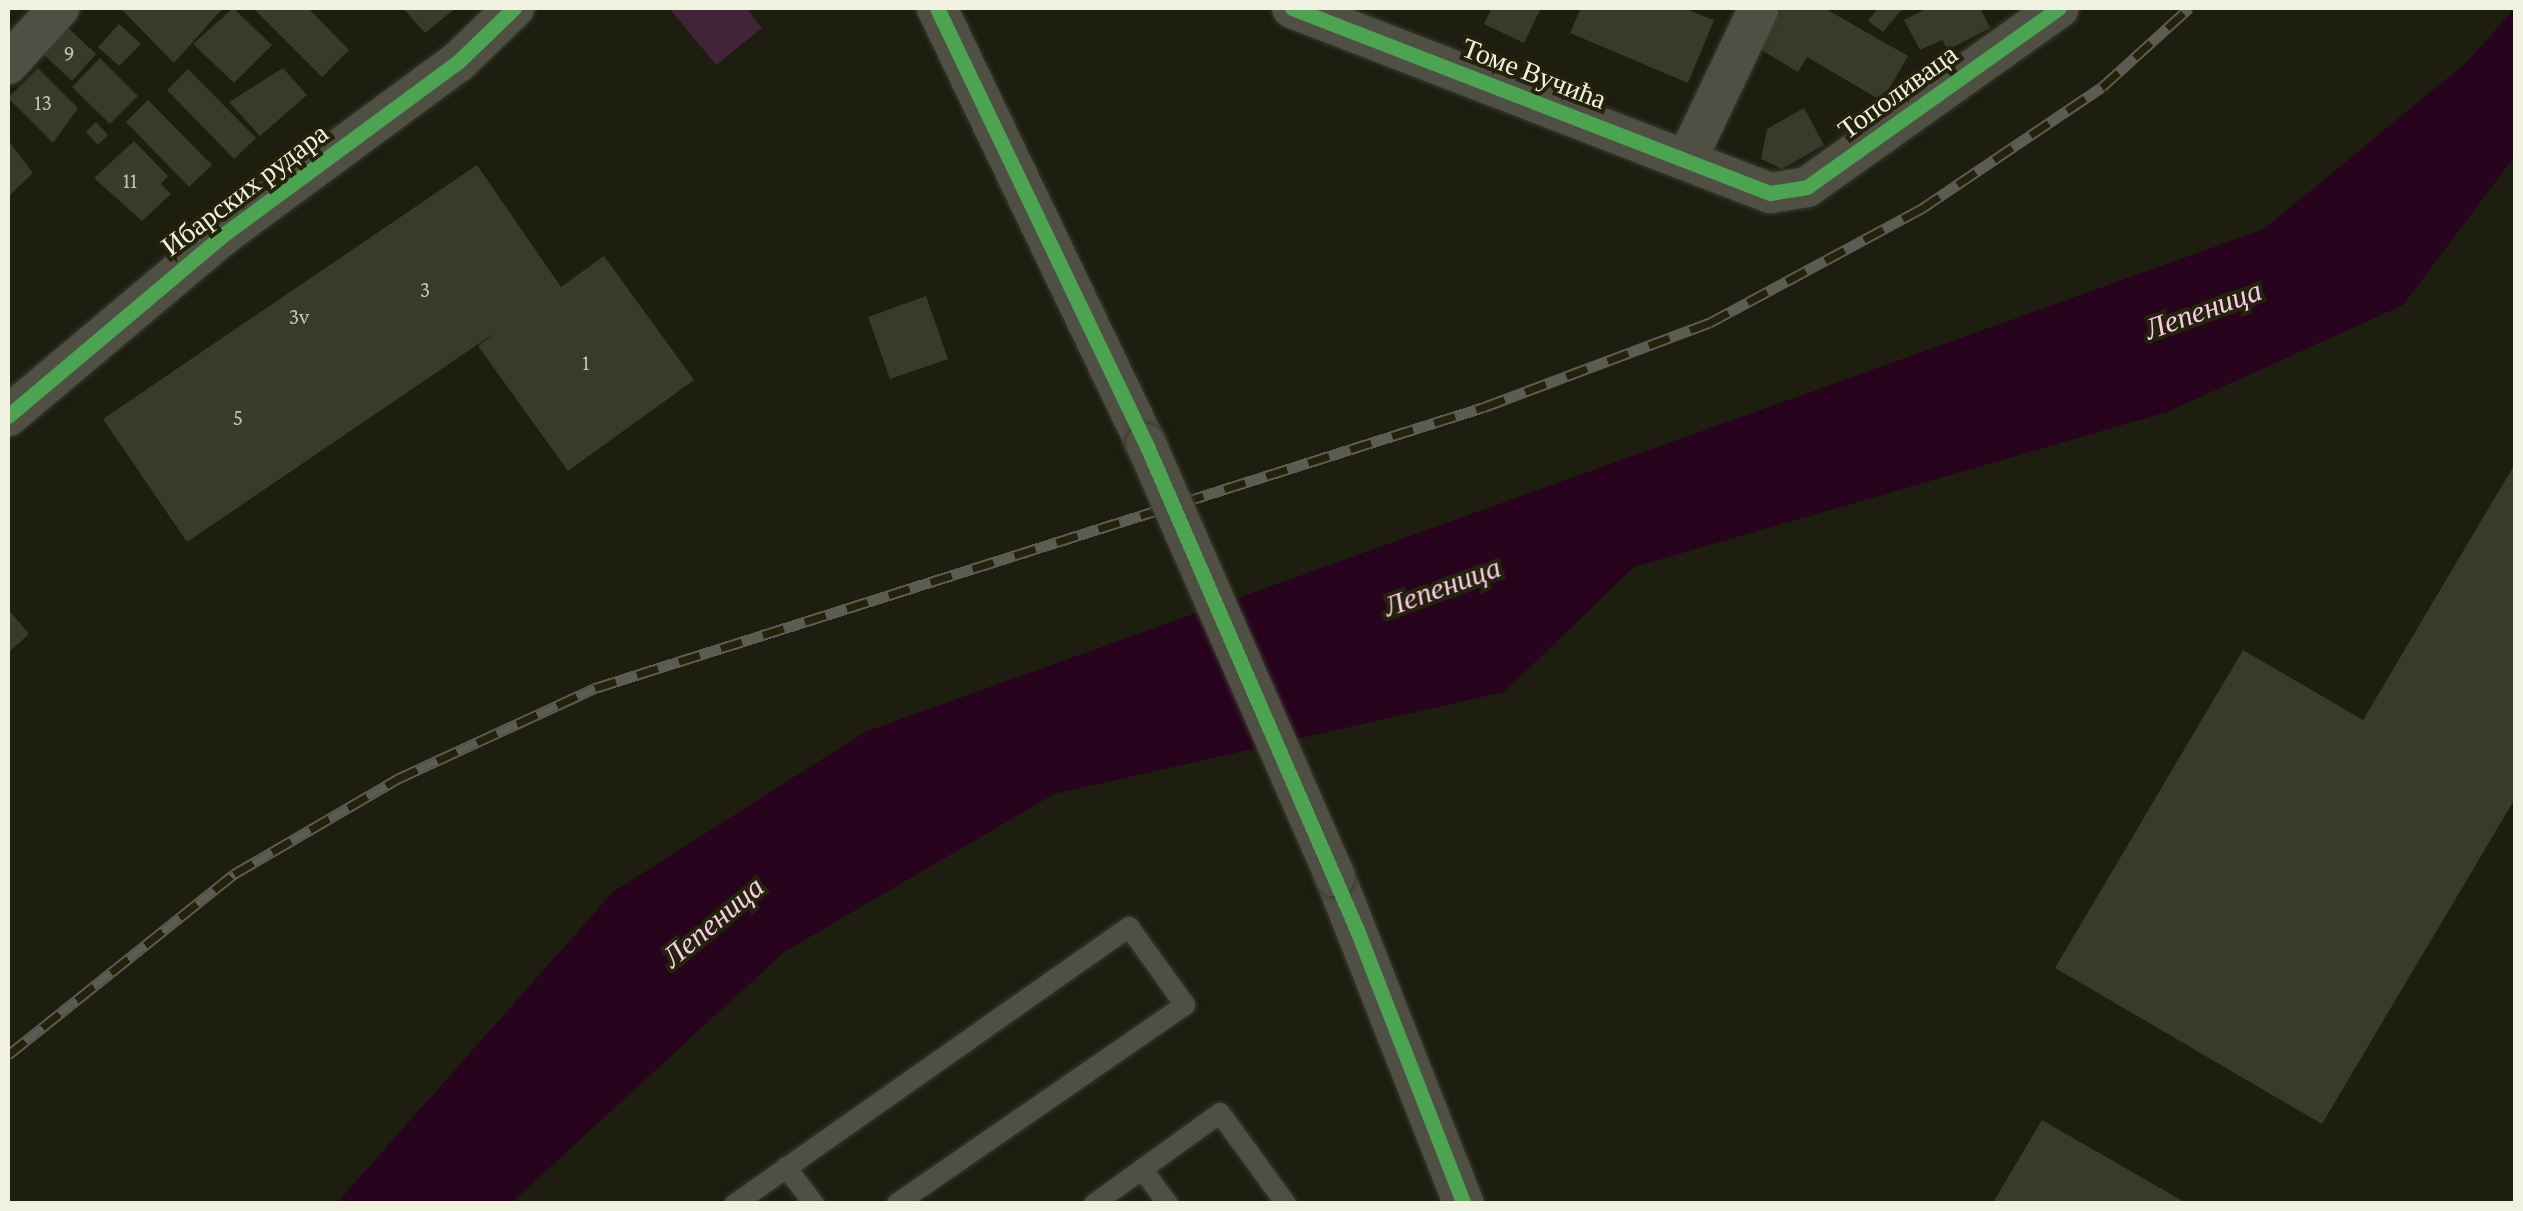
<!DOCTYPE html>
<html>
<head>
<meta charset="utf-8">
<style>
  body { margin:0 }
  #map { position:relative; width:2523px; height:1211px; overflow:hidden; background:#1d1d10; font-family:"Crimson Pro",serif }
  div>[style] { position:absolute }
  .green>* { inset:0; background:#412438 }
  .water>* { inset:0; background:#27031e }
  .building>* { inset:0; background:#3a3a2a }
  .roads { filter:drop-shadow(0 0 2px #3a3930) drop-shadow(0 0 2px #3a3930) }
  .service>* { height:20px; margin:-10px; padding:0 10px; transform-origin:10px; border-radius:10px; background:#504f44 }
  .minor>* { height:40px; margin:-20px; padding:0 20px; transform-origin:20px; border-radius:20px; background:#504f44 }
  .rail>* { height:11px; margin-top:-5.5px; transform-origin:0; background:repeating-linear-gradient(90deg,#23220a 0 22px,#5d5c53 0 44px); box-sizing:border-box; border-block:2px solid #5d5c53 }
  .bridges { filter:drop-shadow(0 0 2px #3a3930) drop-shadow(0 0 2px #3a3930) }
  .minor-bridge>* { height:40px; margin:-20px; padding:0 20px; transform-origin:20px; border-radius:20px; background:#504f44 }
  .cycleway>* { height:15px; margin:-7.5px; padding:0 7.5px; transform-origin:7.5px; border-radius:7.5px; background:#4ca352 }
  span { translate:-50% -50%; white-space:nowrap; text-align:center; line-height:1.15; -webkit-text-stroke:8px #23220a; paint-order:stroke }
  .number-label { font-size:22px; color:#c3c3b4 }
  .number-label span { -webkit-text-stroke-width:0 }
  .street-label { font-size:28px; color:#f1f1e2 }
  .water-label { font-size:30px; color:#fbc9eb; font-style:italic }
  .frame { position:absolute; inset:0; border:10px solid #f1f1e2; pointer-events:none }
</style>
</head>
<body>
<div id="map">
  <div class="green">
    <div style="clip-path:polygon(669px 8px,746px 8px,762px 28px,716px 65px)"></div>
  </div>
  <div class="water">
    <div style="clip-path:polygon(2515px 8px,2515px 156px,2403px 305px,2167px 412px,1634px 567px,1504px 692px,1054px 794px,784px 952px,511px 1203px,336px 1204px,613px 892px,865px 732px,2264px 229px,2467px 62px)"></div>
  </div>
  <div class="building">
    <div style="clip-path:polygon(120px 8px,223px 8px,174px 63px)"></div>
    <div style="clip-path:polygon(233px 8px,272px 45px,234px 83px,193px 44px)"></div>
    <div style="clip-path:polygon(253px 8px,308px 8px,349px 50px,322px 77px)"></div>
    <div style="clip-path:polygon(403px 8px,456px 8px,425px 33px)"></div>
    <div style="clip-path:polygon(1492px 8px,1541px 8px,1524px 43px,1484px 24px)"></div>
    <div style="clip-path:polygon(1581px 8px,1683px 8px,1714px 20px,1688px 83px,1570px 33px)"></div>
    <div style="clip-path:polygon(1782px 8px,1824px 8px,1908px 56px,1882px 101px,1807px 57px,1798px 72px,1758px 48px)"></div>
    <div style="clip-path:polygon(1878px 8px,1903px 8px,1883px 32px,1868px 21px)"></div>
    <div style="clip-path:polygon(1928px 8px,1980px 8px,1990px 28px,1948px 50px,1942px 40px,1920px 50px,1904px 20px)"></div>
    <div style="clip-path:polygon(119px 24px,141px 44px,119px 66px,98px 47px)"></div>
    <div style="clip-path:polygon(66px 26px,96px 54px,72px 81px,42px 53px)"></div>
    <div style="clip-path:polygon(100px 58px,138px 96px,110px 124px,72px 87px)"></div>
    <div style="clip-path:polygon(38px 68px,78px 108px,53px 143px,8px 98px)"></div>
    <div style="clip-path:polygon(283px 68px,307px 95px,260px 136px,229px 102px)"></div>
    <div style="clip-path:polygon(188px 69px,256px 138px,234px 159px,167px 90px)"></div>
    <div style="clip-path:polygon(148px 100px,212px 165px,189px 187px,126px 122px)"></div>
    <div style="clip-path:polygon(1804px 108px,1824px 145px,1782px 169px,1761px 159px,1767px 129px)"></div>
    <div style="clip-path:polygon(96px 122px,108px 135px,98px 145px,86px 132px)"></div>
    <div style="clip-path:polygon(8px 140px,33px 173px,8px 197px)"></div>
    <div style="clip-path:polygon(134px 141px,168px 176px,161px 184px,171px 194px,142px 221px,94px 178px)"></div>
    <div style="clip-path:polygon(477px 165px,561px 287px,604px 256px,694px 380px,568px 471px,478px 346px,496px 332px,187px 542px,103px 419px)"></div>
    <div style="clip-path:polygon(926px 296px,948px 359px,890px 379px,868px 317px)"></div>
    <div style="clip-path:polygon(2516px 462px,2516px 797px,2322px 1124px,2055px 968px,2243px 650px,2363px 720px)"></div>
    <div style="clip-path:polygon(8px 609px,29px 634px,10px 651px,8px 648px)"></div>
    <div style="clip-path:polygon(2042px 1120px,2188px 1204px,1992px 1204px)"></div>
  </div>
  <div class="roads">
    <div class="service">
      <div style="left:786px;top:1167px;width:46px;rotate:52.9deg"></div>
      <div style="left:1142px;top:1169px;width:44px;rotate:53.4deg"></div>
      <div style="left:735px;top:1204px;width:482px;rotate:-35.1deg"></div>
      <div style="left:1129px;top:927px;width:96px;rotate:54.3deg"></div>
      <div style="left:1185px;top:1005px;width:350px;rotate:145.4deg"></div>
      <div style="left:1094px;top:1204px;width:155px;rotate:-35.8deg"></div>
      <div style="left:1220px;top:1113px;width:112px;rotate:54deg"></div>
    </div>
    <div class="minor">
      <div style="left:937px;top:8px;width:484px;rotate:64.4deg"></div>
      <div style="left:1292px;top:8px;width:513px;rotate:21.16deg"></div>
      <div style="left:1770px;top:193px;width:37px;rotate:-9deg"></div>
      <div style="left:1807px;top:187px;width:309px;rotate:-35.4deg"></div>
      <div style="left:8px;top:64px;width:76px;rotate:-47.7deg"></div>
      <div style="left:1687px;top:159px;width:167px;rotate:-64.5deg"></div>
      <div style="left:8px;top:416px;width:281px;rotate:-40.1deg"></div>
      <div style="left:223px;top:235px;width:292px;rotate:-36.4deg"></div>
      <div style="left:458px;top:62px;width:78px;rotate:-44deg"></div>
      <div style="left:1335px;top:877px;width:352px;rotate:68.5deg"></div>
    </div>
  </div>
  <div class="rail">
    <div style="left:8px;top:1055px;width:290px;rotate:-38.7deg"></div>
    <div style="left:234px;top:874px;width:189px;rotate:-30.2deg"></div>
    <div style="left:397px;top:779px;width:218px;rotate:-24.7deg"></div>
    <div style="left:595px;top:688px;width:932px;rotate:-17.54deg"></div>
    <div style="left:1484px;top:407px;width:240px;rotate:-20.5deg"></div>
    <div style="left:1709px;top:323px;width:241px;rotate:-28.3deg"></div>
    <div style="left:1921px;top:209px;width:218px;rotate:-34deg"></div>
    <div style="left:2102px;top:87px;width:118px;rotate:-42.2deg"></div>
  </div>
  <div class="bridges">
    <div class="minor-bridge">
      <div style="left:1146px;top:444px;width:472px;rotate:66.4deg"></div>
    </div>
  </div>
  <div class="cycleway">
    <div style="left:937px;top:8px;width:484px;rotate:64.4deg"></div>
    <div style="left:1146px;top:444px;width:530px;rotate:66.53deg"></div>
    <div style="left:1357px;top:930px;width:294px;rotate:68.7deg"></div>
    <div style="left:1292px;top:8px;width:513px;rotate:21.16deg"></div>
    <div style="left:1770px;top:193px;width:37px;rotate:-9deg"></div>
    <div style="left:1807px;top:187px;width:309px;rotate:-35.4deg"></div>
    <div style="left:8px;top:416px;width:281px;rotate:-40.1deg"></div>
    <div style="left:223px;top:235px;width:292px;rotate:-36.4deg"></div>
    <div style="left:458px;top:62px;width:78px;rotate:-44deg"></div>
  </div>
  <div class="number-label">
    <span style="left:69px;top:54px">9</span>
    <span style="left:43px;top:103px">13</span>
    <span style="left:130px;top:181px">11</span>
    <span style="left:425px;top:290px">3</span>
    <span style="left:299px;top:317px">3v</span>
    <span style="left:586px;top:363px">1</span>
    <span style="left:238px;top:418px">5</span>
  </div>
  <div class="street-label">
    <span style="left:1534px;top:74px;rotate:21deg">Томе Вучића</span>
    <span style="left:1898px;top:92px;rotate:-36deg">Тополиваца</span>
    <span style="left:245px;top:190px;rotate:-37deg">Ибарских рудара</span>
  </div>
  <div class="water-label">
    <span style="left:2203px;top:310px;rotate:-20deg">Лепеница</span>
    <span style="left:1442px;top:587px;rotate:-20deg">Лепеница</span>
    <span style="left:713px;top:922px;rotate:-40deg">Лепеница</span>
  </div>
  <div class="frame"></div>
</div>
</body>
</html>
